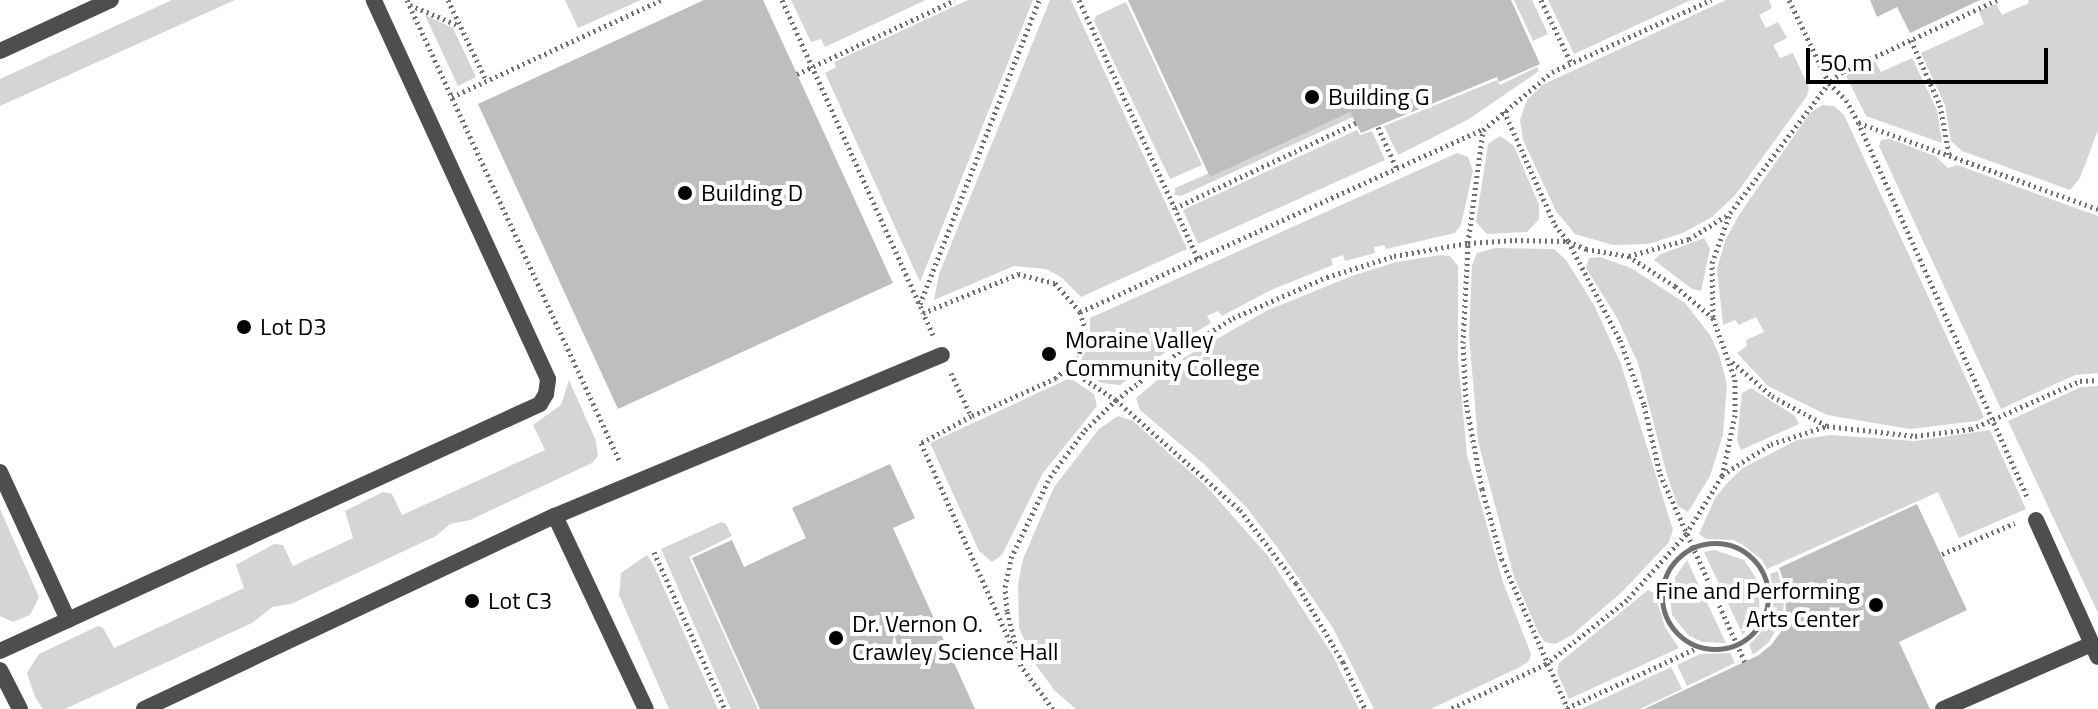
<!DOCTYPE html>
<html>
<head>
<meta charset="utf-8">
<style>
  body { margin:0 }
  #map { position:relative; width:2098px; height:709px; overflow:hidden; background:#fff; font-family:"Titillium Web",sans-serif }
  div>[style] { position:absolute }
  .green>* { inset:0; background:#d5d5d5 }
  .building>* { inset:0; background:#bebebe }
  .path>* { height:5px; margin-top:-2.5px; transform-origin:0; background:repeating-linear-gradient(90deg,#707070 0 2px,transparent 0 6px) }
  .path>.ring { margin:-2.5px; padding:0; box-sizing:content-box; background:none; border:5px solid #707070; border-radius:50% }
  .lane>* { height:16px; margin:-8px; padding:0 8px; transform-origin:8px; border-radius:8px; background:#4e4e4e }
  .street>* { height:16px; margin:-8px; padding:0 8px; transform-origin:8px; border-radius:8px; background:#4e4e4e }
  .dots>* { width:22px; height:22px; translate:-50% -50%; box-sizing:border-box; border:4px solid #fff; border-radius:50% }
  span { translate:-50% -50%; white-space:nowrap; text-align:center; line-height:1.15; -webkit-text-stroke:8px #fff; paint-order:stroke }
  .poi-label { font-size:24px; color:#000 }
  .left { translate:0 -50%; text-align:left }
  .right { translate:-100% -50%; text-align:right }
  .scale { position:absolute; left:1806px; top:48px; width:242px; height:36px; box-sizing:border-box; border:4px solid #000; border-top:0; padding-left:10px; font-size:24px; line-height:28px; white-space:nowrap; color:#000; -webkit-text-stroke:6px #fff; paint-order:stroke }
</style>
</head>
<body>
<div id="map">
  <div class="green">
    <div style="clip-path:polygon(172px 0,235px 0,0 106px,0 79px)"></div>
    <div style="clip-path:polygon(565px 0,641px 0,578px 28px)"></div>
    <div style="clip-path:polygon(791px 0,926px 0,825px 47px,821px 39px,811px 42px)"></div>
    <div style="clip-path:polygon(968px 0,1033px 0,920px 282px,825px 73px,836px 67px,834px 62px)"></div>
    <div style="clip-path:polygon(1050px 0,1071px 0,1187px 249px,1081px 297px,1061px 277px,1046px 269px,1014px 266px,934px 300px,939px 274px)"></div>
    <div style="clip-path:polygon(1514px 0,1532px 0,1548px 34px,1533px 41px)"></div>
    <div style="clip-path:polygon(1548px 0,1691px 0,1574px 54px)"></div>
    <div style="clip-path:polygon(1726px 0,1769px 0,1772px 8px,1759px 15px,1766px 28px,1778px 22px,1787px 38px,1773px 45px,1780px 58px,1793px 53px,1809px 88px,1807px 96px,1736px 194px,1712px 217px,1683px 233px,1648px 244px,1613px 245px,1575px 234px,1556px 211px,1523px 140px,1520px 120px,1527px 100px,1542px 85px)"></div>
    <div style="clip-path:polygon(2028px 0,2098px 0,2098px 130px,2080px 178px,2070px 190px,1962px 151px,1951px 141px,1945px 105px,1921px 53px,1984px 24px,1979px 11px,1996px 4px,2002px 15px,2029px 3px)"></div>
    <div style="clip-path:polygon(1126px 2px,1202px 165px,1170px 179px,1094px 21px,1096px 16px)"></div>
    <div style="clip-path:polygon(425px 15px,453px 28px,476px 77px,458px 86px)"></div>
    <div style="clip-path:polygon(1912px 58px,1937px 110px,1942px 143px,1866px 116px,1846px 76px,1875px 61px,1881px 72px)"></div>
    <div style="clip-path:polygon(1537px 67px,1539px 71px,1469px 119px,1398px 155px,1384px 126px,1497px 80px,1500px 85px)"></div>
    <div style="clip-path:polygon(1822px 105px,1834px 106px,1844px 115px,1984px 417px,1977px 421px,1910px 429px,1827px 415px,1768px 386px,1737px 353px,1747px 346px,1746px 340px,1764px 332px,1756px 317px,1739px 325px,1735px 320px,1723px 325px,1717px 269px,1725px 241px,1739px 215px,1810px 113px)"></div>
    <div style="clip-path:polygon(1350px 112px,1353px 117px,1181px 196px,1175px 195px,1175px 188px)"></div>
    <div style="clip-path:polygon(1357px 130px,1360px 135px,1372px 131px,1385px 160px,1198px 244px,1183px 210px)"></div>
    <div style="clip-path:polygon(1500px 136px,1514px 146px,1539px 205px,1539px 219px,1527px 232px,1487px 234px,1476px 222px,1488px 144px)"></div>
    <div style="clip-path:polygon(1890px 139px,1935px 156px,1948px 168px,1957px 165px,2098px 216px,2098px 373px,2075px 375px,2001px 409px,1879px 146px,1881px 140px)"></div>
    <div style="clip-path:polygon(1457px 153px,1468px 157px,1473px 171px,1461px 225px,1455px 233px,1386px 249px,1384px 245px,1374px 247px,1375px 253px,1345px 261px,1343px 255px,1331px 259px,1333px 265px,1271px 290px,1222px 316px,1218px 311px,1207px 316px,1211px 323px,1184px 339px,1179px 333px,1170px 339px,1174px 346px,1120px 385px,1101px 383px,1078px 366px,1090px 342px,1090px 318px)"></div>
    <div style="clip-path:polygon(1704px 238px,1710px 249px,1701px 291px,1692px 289px,1654px 260px,1659px 255px)"></div>
    <div style="clip-path:polygon(1495px 248px,1554px 249px,1566px 260px,1594px 305px,1621px 364px,1673px 530px,1669px 542px,1623px 591px,1572px 635px,1555px 644px,1545px 642px,1539px 634px,1514px 577px,1478px 441px,1469px 335px,1472px 265px,1477px 253px)"></div>
    <div style="clip-path:polygon(1441px 255px,1450px 256px,1458px 266px,1458px 358px,1467px 455px,1503px 582px,1531px 654px,1529px 661px,1520px 667px,1431px 709px,1374px 709px,1333px 628px,1277px 547px,1247px 508px,1205px 465px,1140px 410px,1136px 398px,1185px 357px,1266px 311px,1352px 276px,1396px 262px)"></div>
    <div style="clip-path:polygon(1600px 257px,1631px 268px,1685px 303px,1710px 335px,1719px 354px,1727px 385px,1723px 435px,1710px 476px,1688px 512px,1678px 506px,1667px 475px,1638px 363px,1617px 318px,1586px 268px,1589px 258px)"></div>
    <div style="clip-path:polygon(1070px 378px,1094px 394px,1097px 406px,1043px 473px,1002px 555px,992px 562px,979px 551px,930px 443px)"></div>
    <div style="clip-path:polygon(569px 380px,596px 441px,598px 456px,592px 463px,470px 520px,450px 524px,436px 536px,291px 604px,272px 607px,252px 623px,65px 709px,43px 709px,35px 697px,27px 673px,39px 654px,98px 626px,103px 628px,114px 648px,244px 588px,236px 565px,274px 544px,283px 545px,293px 566px,353px 538px,345px 511px,383px 492px,392px 494px,402px 515px,545px 450px,533px 425px,561px 405px)"></div>
    <div style="clip-path:polygon(2098px 386px,2098px 613px,2008px 421px,2081px 387px)"></div>
    <div style="clip-path:polygon(1751px 388px,1795px 416px,1799px 424px,1741px 450px,1737px 440px,1742px 393px)"></div>
    <div style="clip-path:polygon(1118px 416px,1133px 421px,1207px 487px,1268px 556px,1332px 654px,1359px 709px,1076px 709px,1055px 691px,1035px 664px,1019px 628px,1018px 584px,1023px 559px,1054px 487px,1099px 429px)"></div>
    <div style="clip-path:polygon(1990px 430px,2026px 509px,1959px 538px,1938px 492px,1767px 569px,1762px 560px,1743px 545px,1733px 540px,1706px 539px,1699px 534px,1715px 498px,1728px 482px,1743px 468px,1797px 440px,1831px 435px,1915px 441px)"></div>
    <div style="clip-path:polygon(0 509px,39px 597px,30px 615px,13px 622px,0 616px)"></div>
    <div style="clip-path:polygon(721px 522px,726px 524px,732px 536px,689px 557px,758px 709px,731px 709px,661px 549px)"></div>
    <div style="clip-path:polygon(1715px 550px,1744px 560px,1760px 584px,1759px 614px,1743px 635px,1704px 552px)"></div>
    <div style="clip-path:polygon(647px 555px,653px 564px,718px 709px,669px 709px,619px 595px,621px 573px)"></div>
    <div style="clip-path:polygon(1687px 560px,1726px 643px,1702px 642px,1688px 635px,1672px 615px,1669px 586px)"></div>
    <div style="clip-path:polygon(1778px 571px,1784px 599px,1783px 615px,1769px 642px,1753px 655px,1749px 645px,1766px 627px,1772px 615px,1774px 592px,1770px 574px)"></div>
    <div style="clip-path:polygon(1648px 590px,1655px 594px,1665px 627px,1679px 648px,1569px 699px,1557px 672px,1559px 663px)"></div>
    <div style="clip-path:polygon(1730px 653px,1735px 663px,1687px 686px,1677px 665px,1700px 654px)"></div>
    <div style="clip-path:polygon(1671px 667px,1682px 689px,1640px 709px,1581px 709px)"></div>
  </div>
  <div class="building">
    <div style="clip-path:polygon(704px 0,763px 0,893px 283px,618px 409px,478px 104px)"></div>
    <div style="clip-path:polygon(1128px 0,1511px 0,1540px 64px,1499px 82px,1497px 77px,1361px 133px,1350px 112px,1210px 177px)"></div>
    <div style="clip-path:polygon(1870px 0,1980px 0,1910px 33px,1897px 7px,1877px 17px)"></div>
    <div style="clip-path:polygon(890px 464px,915px 518px,893px 528px,975px 709px,760px 709px,692px 558px,732px 540px,744px 567px,806px 538px,792px 508px)"></div>
    <div style="clip-path:polygon(1917px 504px,1967px 610px,1899px 642px,1930px 709px,1644px 709px,1759px 655px,1771px 645px,1781px 632px,1786px 616px,1785px 584px,1779px 568px)"></div>
  </div>
  <div class="path">
    <div style="left:407px;top:0;width:509px;rotate:65.25deg"></div>
    <div style="left:448px;top:0;width:89px;rotate:64.6deg"></div>
    <div style="left:782px;top:0;width:343px;rotate:65.7deg"></div>
    <div style="left:1079px;top:0;width:285px;rotate:65.3deg"></div>
    <div style="left:1541px;top:0;width:70px;rotate:64.5deg"></div>
    <div style="left:1997px;top:0;width:171px;rotate:155.1deg"></div>
    <div style="left:1842px;top:72px;width:17px;rotate:140deg"></div>
    <div style="left:1829px;top:83px;width:24px;rotate:45deg"></div>
    <div style="left:1846px;top:100px;width:25px;rotate:61deg"></div>
    <div style="left:1858px;top:122px;width:414px;rotate:65.7deg"></div>
    <div style="left:410px;top:5px;width:54px;rotate:22.8deg"></div>
    <div style="left:1911px;top:40px;width:71px;rotate:66deg"></div>
    <div style="left:1940px;top:105px;width:50px;rotate:79.6deg"></div>
    <div style="left:797px;top:74px;width:174px;rotate:-25.1deg"></div>
    <div style="left:452px;top:97px;width:230px;rotate:-24.9deg"></div>
    <div style="left:1504px;top:111px;width:125px;rotate:65.9deg"></div>
    <div style="left:1555px;top:225px;width:21px;rotate:51deg"></div>
    <div style="left:1568px;top:241px;width:112px;rotate:62.3deg"></div>
    <div style="left:1620px;top:340px;width:69px;rotate:69.7deg"></div>
    <div style="left:1644px;top:405px;width:71px;rotate:76.9deg"></div>
    <div style="left:1660px;top:474px;width:206px;rotate:65.7deg"></div>
    <div style="left:1859px;top:123px;width:254px;rotate:19.8deg"></div>
    <div style="left:1378px;top:127px;width:46px;rotate:65.7deg"></div>
    <div style="left:1175px;top:208px;width:200px;rotate:-25.2deg"></div>
    <div style="left:1629px;top:256px;width:62px;rotate:-15.8deg"></div>
    <div style="left:1689px;top:239px;width:47px;rotate:-32deg"></div>
    <div style="left:920px;top:304px;width:326px;rotate:-68.6deg"></div>
    <div style="left:1080px;top:312px;width:441px;rotate:-24.4deg"></div>
    <div style="left:1713px;top:317px;width:54px;rotate:-91.1deg"></div>
    <div style="left:1712px;top:263px;width:53px;rotate:-70.2deg"></div>
    <div style="left:1730px;top:213px;width:163px;rotate:-52.7deg"></div>
    <div style="left:1829px;top:83px;width:92px;rotate:-115.7deg"></div>
    <div style="left:933px;top:335px;width:24px;rotate:-114deg"></div>
    <div style="left:923px;top:313px;width:103px;rotate:-22.3deg"></div>
    <div style="left:1018px;top:274px;width:38px;rotate:14deg"></div>
    <div style="left:1055px;top:283px;width:38px;rotate:49deg"></div>
    <div style="left:1080px;top:312px;width:17px;rotate:73deg"></div>
    <div style="left:1085px;top:328px;width:30px;rotate:102deg"></div>
    <div style="left:1079px;top:357px;width:31px;rotate:138deg"></div>
    <div style="left:1056px;top:378px;width:93px;rotate:155.9deg"></div>
    <div style="left:971px;top:416px;width:57px;rotate:151.6deg"></div>
    <div style="left:921px;top:443px;width:230px;rotate:65.9deg"></div>
    <div style="left:1732px;top:362px;width:52px;rotate:40.4deg"></div>
    <div style="left:1772px;top:396px;width:63px;rotate:28.6deg"></div>
    <div style="left:1827px;top:426px;width:89px;rotate:6.5deg"></div>
    <div style="left:1915px;top:436px;width:56px;rotate:-7.1deg"></div>
    <div style="left:1971px;top:429px;width:119px;rotate:-23.8deg"></div>
    <div style="left:2080px;top:381px;width:18px;rotate:-3deg"></div>
    <div style="left:1069px;top:369px;width:56px;rotate:33.4deg"></div>
    <div style="left:1116px;top:400px;width:166px;rotate:41.6deg"></div>
    <div style="left:1240px;top:510px;width:92px;rotate:52.5deg"></div>
    <div style="left:1296px;top:583px;width:92px;rotate:59.3deg"></div>
    <div style="left:1343px;top:662px;width:52px;rotate:64.9deg"></div>
    <div style="left:951px;top:373px;width:47px;rotate:65.1deg"></div>
    <div style="left:1722px;top:475px;width:58px;rotate:-32.3deg"></div>
    <div style="left:1771px;top:444px;width:59px;rotate:-17.8deg"></div>
    <div class="ring" style="left:1662px;top:543px;width:101px;height:101px"></div>
    <div style="left:654px;top:552px;width:172px;rotate:65.7deg"></div>
    <div style="left:1942px;top:554px;width:79px;rotate:-23deg"></div>
    <div style="left:1567px;top:708px;width:143px;rotate:-24.8deg"></div>
    <div style="left:1053px;top:709px;width:54px;rotate:-126.7deg"></div>
    <div style="left:1021px;top:666px;width:57px;rotate:-104.3deg"></div>
    <div style="left:1007px;top:611px;width:24px;rotate:-95deg"></div>
    <div style="left:1005px;top:587px;width:30px;rotate:-78deg"></div>
    <div style="left:1011px;top:558px;width:90px;rotate:-64.3deg"></div>
    <div style="left:1050px;top:477px;width:59px;rotate:-53.3deg"></div>
    <div style="left:1085px;top:430px;width:43px;rotate:-44.1deg"></div>
    <div style="left:1116px;top:400px;width:84px;rotate:-37.3deg"></div>
    <div style="left:1183px;top:349px;width:59px;rotate:-31.8deg"></div>
    <div style="left:1233px;top:318px;width:103px;rotate:-23.6deg"></div>
    <div style="left:1327px;top:277px;width:70px;rotate:-17.4deg"></div>
    <div style="left:1394px;top:256px;width:75px;rotate:-10deg"></div>
    <div style="left:1468px;top:243px;width:47px;rotate:-3.7deg"></div>
    <div style="left:1515px;top:240px;width:53px;rotate:1.1deg"></div>
    <div style="left:1568px;top:241px;width:20px;rotate:24deg"></div>
    <div style="left:1586px;top:249px;width:43px;rotate:9.5deg"></div>
    <div style="left:1628px;top:256px;width:56px;rotate:32.6deg"></div>
    <div style="left:1675px;top:286px;width:50px;rotate:40.1deg"></div>
    <div style="left:1713px;top:318px;width:65px;rotate:70.2deg"></div>
    <div style="left:1735px;top:379px;width:36px;rotate:90deg"></div>
    <div style="left:1735px;top:415px;width:62px;rotate:102deg"></div>
    <div style="left:1722px;top:476px;width:68px;rotate:121.8deg"></div>
    <div style="left:1686px;top:534px;width:89px;rotate:131.8deg"></div>
    <div style="left:1627px;top:600px;width:103px;rotate:141.7deg"></div>
    <div style="left:1546px;top:664px;width:106px;rotate:154.9deg"></div>
    <div style="left:1568px;top:709px;width:163px;rotate:-113.9deg"></div>
    <div style="left:1502px;top:560px;width:74px;rotate:-105.7deg"></div>
    <div style="left:1482px;top:489px;width:88px;rotate:-100.4deg"></div>
    <div style="left:1466px;top:402px;width:59px;rotate:-92.9deg"></div>
    <div style="left:1463px;top:343px;width:100px;rotate:-87.1deg"></div>
    <div style="left:1468px;top:243px;width:114px;rotate:-82.4deg"></div>
    <div style="left:1483px;top:130px;width:90px;rotate:-40deg"></div>
    <div style="left:1552px;top:72px;width:175px;rotate:-24.4deg"></div>
  </div>
  <div class="lane">
    <div style="left:0;top:51px;width:122px;rotate:-24.7deg"></div>
    <div style="left:0;top:472px;width:163px;rotate:65.3deg"></div>
    <div style="left:555px;top:516px;width:213px;rotate:64.8deg"></div>
    <div style="left:2036px;top:520px;width:150px;rotate:65.7deg"></div>
    <div style="left:0;top:651px;width:594px;rotate:-24.58deg"></div>
    <div style="left:540px;top:404px;width:12px;rotate:-59deg"></div>
    <div style="left:546px;top:394px;width:15px;rotate:-82deg"></div>
    <div style="left:548px;top:379px;width:417px;rotate:-114.7deg"></div>
    <div style="left:144px;top:709px;width:454px;rotate:-25.2deg"></div>
    <div style="left:555px;top:516px;width:419px;rotate:-22.6deg"></div>
    <div style="left:1943px;top:709px;width:163px;rotate:-23.6deg"></div>
  </div>
  <div class="street">
    <div style="left:0;top:670px;width:44px;rotate:62.9deg"></div>
  </div>
  <div class="dots">
    <div style="left:1312px;top:97px;background:#000"></div>
    <div style="left:685px;top:193px;background:#000"></div>
    <div style="left:244px;top:327px;background:#000"></div>
    <div style="left:1049px;top:354px;background:#000"></div>
    <div style="left:472px;top:601px;background:#000"></div>
    <div style="left:1876px;top:605px;background:#000"></div>
    <div style="left:836px;top:638px;background:#000"></div>
  </div>
  <div class="poi-label">
    <span class="left" style="left:1328px;top:97px">Building G</span>
    <span class="left" style="left:701px;top:193px">Building D</span>
    <span class="left" style="left:260px;top:327px">Lot D3</span>
    <span class="left" style="left:1065px;top:354px">Moraine Valley<br>Community College</span>
    <span class="right" style="left:1860px;top:605px">Fine and Performing<br>Arts Center</span>
    <span class="left" style="left:488px;top:601px">Lot C3</span>
    <span class="left" style="left:852px;top:638px">Dr. Vernon O.<br>Crawley Science Hall</span>
  </div>
  <div class="scale">50 m</div>
</div>
</body>
</html>
